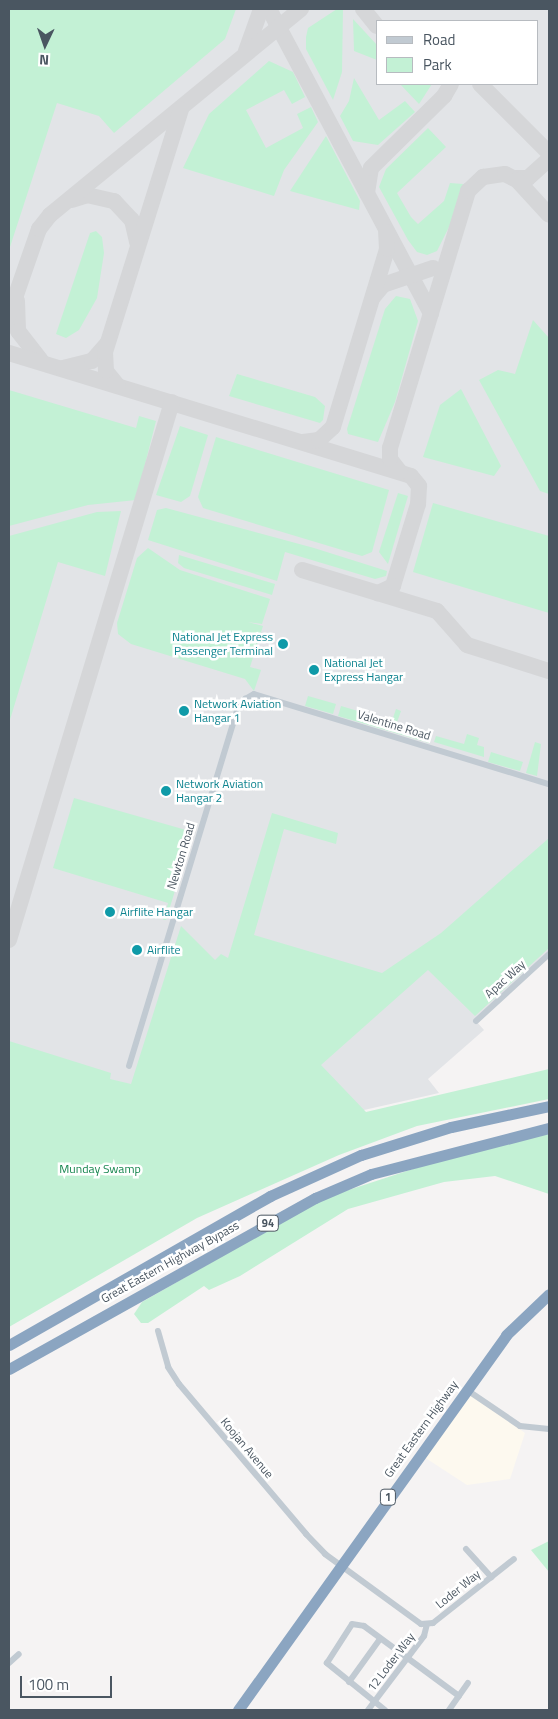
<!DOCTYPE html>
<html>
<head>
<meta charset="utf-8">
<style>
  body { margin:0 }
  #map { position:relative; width:558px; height:1719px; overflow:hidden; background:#f5f3f3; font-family:"Titillium Web",sans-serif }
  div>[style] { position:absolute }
  .commercial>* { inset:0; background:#fdf9ef }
  .airport>* { inset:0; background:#e2e4e7 }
  .green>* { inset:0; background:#c3f1d5 }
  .taxiway>* { height:16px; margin:-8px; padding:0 8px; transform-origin:8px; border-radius:8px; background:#d5d6d8 }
  .street>* { height:6px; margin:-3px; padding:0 3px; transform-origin:3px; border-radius:3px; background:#c1cad2 }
  .highway>* { height:11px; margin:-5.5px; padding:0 5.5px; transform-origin:5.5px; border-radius:5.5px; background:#8ba5c1 }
  .dots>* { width:14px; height:14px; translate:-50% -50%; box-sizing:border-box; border:2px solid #fff; border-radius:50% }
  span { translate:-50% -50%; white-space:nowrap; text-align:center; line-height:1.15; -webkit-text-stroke:5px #fff; paint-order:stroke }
  .shield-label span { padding:1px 4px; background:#fff; border:1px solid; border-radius:4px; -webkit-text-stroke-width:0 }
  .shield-label { font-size:11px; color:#4a5661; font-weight:700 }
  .culture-label { font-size:12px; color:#0d838f }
  .right { translate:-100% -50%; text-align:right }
  .left { translate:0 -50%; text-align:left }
  .street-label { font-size:12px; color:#4a5661 }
  .park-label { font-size:12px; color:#17864f }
  .frame { position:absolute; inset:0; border:10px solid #4a5661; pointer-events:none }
  .legend { position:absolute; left:376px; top:20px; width:162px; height:65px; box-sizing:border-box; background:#fff; border:1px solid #b7bbc0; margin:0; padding:6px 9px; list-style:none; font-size:15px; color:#4a5661 }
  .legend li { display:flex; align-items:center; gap:10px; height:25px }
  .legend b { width:25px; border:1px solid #b7bbc0 }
  .north { position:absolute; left:20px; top:20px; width:50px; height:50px; -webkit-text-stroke:4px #fff; paint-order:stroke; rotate:183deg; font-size:14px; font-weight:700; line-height:20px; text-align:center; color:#4a5661 }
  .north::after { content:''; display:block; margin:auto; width:18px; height:22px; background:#4a5661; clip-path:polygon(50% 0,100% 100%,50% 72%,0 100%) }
  .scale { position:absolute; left:20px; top:1676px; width:92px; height:22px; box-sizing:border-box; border:2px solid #4a5661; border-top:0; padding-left:6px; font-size:15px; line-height:18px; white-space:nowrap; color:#4a5661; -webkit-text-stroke:4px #fff; paint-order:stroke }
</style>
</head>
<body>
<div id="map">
  <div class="commercial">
    <div style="clip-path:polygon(465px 1391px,525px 1433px,510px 1479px,467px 1485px,421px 1455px)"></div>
  </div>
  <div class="airport">
    <div style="clip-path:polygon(evenodd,9px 9px,549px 9px,549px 954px,476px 1021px,484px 1030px,428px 1079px,439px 1093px,364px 1110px,307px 1147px,9px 1055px,9px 9px,377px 21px,537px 21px,537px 84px,377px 84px,377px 21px)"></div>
  </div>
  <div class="green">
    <div style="clip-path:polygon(9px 9px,236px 9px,225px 39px,114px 133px,99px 116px,57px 103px,9px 250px)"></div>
    <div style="clip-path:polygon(337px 9px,343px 9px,342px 72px,333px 100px,306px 49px,306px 37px,308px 28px)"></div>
    <div style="clip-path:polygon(353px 19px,377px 45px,377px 60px,354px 51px)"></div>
    <div style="clip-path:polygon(269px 61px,293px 72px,305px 97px,292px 104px,284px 90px,246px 110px,266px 148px,303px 128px,297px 114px,311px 107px,318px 122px,284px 170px,274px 196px,183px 168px,209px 114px)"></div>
    <div style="clip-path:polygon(354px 78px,379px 120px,405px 101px,415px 112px,378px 145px,353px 141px,340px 116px,349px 101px)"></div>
    <div style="clip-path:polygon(400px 84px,432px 84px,419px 104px)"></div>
    <div style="clip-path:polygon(428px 128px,446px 147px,397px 193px,411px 217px,418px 224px,444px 201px,450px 183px,463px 184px,451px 223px,437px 251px,427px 255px,417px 252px,408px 240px,379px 187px,386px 169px)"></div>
    <div style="clip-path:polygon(326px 136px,360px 201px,359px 210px,290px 191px)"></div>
    <div style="clip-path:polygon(96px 231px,102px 237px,104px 253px,97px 298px,79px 330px,66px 338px,56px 334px,90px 233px)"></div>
    <div style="clip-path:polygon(396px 296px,410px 299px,418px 321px,395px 402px,378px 442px,348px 434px,347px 429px,385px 309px)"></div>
    <div style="clip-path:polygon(533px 320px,549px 338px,549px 494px,540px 491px,479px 380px,498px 370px,515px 374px)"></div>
    <div style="clip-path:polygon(237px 374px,315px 397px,325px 406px,323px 420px,320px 423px,229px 396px)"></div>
    <div style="clip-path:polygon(461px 389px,501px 466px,494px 476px,423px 457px,440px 405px)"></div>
    <div style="clip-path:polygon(9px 390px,136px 428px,139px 416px,156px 421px,136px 500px,88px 505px,9px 526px)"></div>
    <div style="clip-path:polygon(180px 426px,208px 435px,190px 496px,181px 502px,156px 495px)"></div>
    <div style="clip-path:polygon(216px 437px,389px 490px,372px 552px,362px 556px,203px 508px,198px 497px)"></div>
    <div style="clip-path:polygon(398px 493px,408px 496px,388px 564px,379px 552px)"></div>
    <div style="clip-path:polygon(433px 503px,549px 536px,549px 613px,413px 572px)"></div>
    <div style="clip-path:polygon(166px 508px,314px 548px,387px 571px,386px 576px,375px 579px,285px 552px,277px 581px,148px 540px,157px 510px)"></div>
    <div style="clip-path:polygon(121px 511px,105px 576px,58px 562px,9px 723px,9px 536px,97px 512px)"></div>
    <div style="clip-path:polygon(148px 548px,180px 570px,270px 599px,262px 624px,248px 622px,263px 626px,250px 667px,261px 670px,254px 691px,245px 679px,131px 644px,118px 634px,117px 623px,137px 558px)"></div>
    <div style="clip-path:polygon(179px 555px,275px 584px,272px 595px,184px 568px,178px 563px)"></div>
    <div style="clip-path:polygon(308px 696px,336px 704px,333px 714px,305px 706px)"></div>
    <div style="clip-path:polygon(341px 706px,392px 721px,396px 709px,401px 711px,396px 725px,431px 735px,429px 743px,338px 716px)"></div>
    <div style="clip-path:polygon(467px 734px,479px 738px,477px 745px,484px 747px,484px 757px,434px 742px,436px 736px,464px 744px)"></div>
    <div style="clip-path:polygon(535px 742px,541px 744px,537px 776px,526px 773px)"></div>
    <div style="clip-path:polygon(491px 752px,523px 762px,520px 771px,488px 762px)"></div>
    <div style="clip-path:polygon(74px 798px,193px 832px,166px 920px,163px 920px,168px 903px,53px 868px)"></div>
    <div style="clip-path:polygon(272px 813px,338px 833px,336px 844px,284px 829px,254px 935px,382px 973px,441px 933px,549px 838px,549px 948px,475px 1016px,428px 970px,321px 1065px,366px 1112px,549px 1069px,549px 1099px,417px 1126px,339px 1155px,197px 1218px,9px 1327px,9px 1041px,111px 1073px,110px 1079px,131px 1084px,181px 926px,215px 960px,221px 954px,228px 958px)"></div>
    <div style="clip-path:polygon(549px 1132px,549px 1194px,495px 1176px,444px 1182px,348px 1209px,240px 1276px,209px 1290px,204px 1286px,148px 1323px,141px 1323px,134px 1314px,142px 1302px,324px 1198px,459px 1154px)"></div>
    <div style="clip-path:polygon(549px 1541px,549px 1572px,531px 1550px)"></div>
  </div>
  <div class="taxiway">
    <div style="left:269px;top:9px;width:345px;rotate:62deg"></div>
    <div style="left:363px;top:9px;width:22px;rotate:51deg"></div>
    <div style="left:246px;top:51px;width:45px;rotate:-70.3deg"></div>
    <div style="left:480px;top:84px;width:98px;rotate:45deg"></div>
    <div style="left:513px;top:178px;width:15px"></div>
    <div style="left:528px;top:178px;width:28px;rotate:-42deg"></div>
    <div style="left:367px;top:193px;width:25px;rotate:-81deg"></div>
    <div style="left:371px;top:168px;width:103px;rotate:-44.6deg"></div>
    <div style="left:444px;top:96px;width:14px;rotate:-60deg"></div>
    <div style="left:72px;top:200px;width:16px;rotate:-18deg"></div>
    <div style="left:87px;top:195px;width:28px;rotate:13deg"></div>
    <div style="left:114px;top:201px;width:26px;rotate:47deg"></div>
    <div style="left:132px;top:220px;width:23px;rotate:77deg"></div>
    <div style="left:373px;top:297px;width:16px;rotate:-50deg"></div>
    <div style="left:383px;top:285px;width:53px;rotate:-18.8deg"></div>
    <div style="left:17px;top:301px;width:30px;rotate:88deg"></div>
    <div style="left:18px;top:331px;width:37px;rotate:52deg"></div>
    <div style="left:9px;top:315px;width:91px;rotate:-70.8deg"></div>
    <div style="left:39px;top:229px;width:18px;rotate:-52deg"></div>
    <div style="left:50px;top:215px;width:325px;rotate:-39.4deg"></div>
    <div style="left:9px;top:353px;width:420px;rotate:17deg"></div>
    <div style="left:411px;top:476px;width:13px;rotate:51deg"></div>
    <div style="left:419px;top:486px;width:18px;rotate:93deg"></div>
    <div style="left:418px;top:504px;width:86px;rotate:107deg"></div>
    <div style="left:393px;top:586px;width:17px;rotate:155deg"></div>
    <div style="left:63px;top:368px;width:30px;rotate:-14deg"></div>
    <div style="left:92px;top:361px;width:23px;rotate:-49deg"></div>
    <div style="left:118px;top:386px;width:19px;rotate:-129deg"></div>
    <div style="left:106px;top:371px;width:19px;rotate:-93deg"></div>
    <div style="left:105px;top:352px;width:254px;rotate:-72.6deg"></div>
    <div style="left:303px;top:442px;width:16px;rotate:-7deg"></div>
    <div style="left:319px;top:440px;width:19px;rotate:-43deg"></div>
    <div style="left:333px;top:427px;width:186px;rotate:-73.1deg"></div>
    <div style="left:387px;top:249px;width:17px;rotate:-93deg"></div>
    <div style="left:400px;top:472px;width:16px;rotate:-128deg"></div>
    <div style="left:390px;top:459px;width:11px;rotate:-90deg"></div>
    <div style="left:390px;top:448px;width:269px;rotate:-73.1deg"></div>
    <div style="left:468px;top:191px;width:21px;rotate:-43deg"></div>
    <div style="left:483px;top:177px;width:22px;rotate:-8deg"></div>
    <div style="left:505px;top:174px;width:13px;rotate:27deg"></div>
    <div style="left:517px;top:180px;width:47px;rotate:47.6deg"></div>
    <div style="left:302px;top:570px;width:141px;rotate:16.9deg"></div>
    <div style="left:437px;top:611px;width:45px;rotate:48.6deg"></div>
    <div style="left:467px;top:645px;width:86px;rotate:17.6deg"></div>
    <div style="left:9px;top:940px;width:562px;rotate:-73.14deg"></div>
  </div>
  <div class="street">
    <div style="left:476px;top:1021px;width:99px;rotate:-42.5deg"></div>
    <div style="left:129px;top:1066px;width:372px;rotate:-73.1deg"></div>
    <div style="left:237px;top:710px;width:14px;rotate:-54deg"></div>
    <div style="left:245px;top:699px;width:10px;rotate:-29deg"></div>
    <div style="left:254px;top:694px;width:308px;rotate:17deg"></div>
    <div style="left:158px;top:1331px;width:37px;rotate:74deg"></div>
    <div style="left:168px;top:1367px;width:20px;rotate:57deg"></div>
    <div style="left:179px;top:1384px;width:197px;rotate:49.7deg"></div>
    <div style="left:306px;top:1534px;width:28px;rotate:46deg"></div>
    <div style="left:325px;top:1554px;width:119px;rotate:36.1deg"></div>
    <div style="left:421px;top:1624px;width:12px;rotate:-5deg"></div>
    <div style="left:433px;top:1623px;width:103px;rotate:-38.3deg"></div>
    <div style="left:467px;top:1390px;width:64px;rotate:34.2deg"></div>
    <div style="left:520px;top:1426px;width:29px;rotate:6deg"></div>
    <div style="left:466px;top:1549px;width:38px;rotate:48deg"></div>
    <div style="left:9px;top:1663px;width:13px;rotate:-42deg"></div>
    <div style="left:349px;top:1682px;width:53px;rotate:-54.2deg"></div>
    <div style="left:368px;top:1710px;width:93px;rotate:-52.9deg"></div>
    <div style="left:424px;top:1636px;width:12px;rotate:-76deg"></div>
    <div style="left:385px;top:1710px;width:75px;rotate:-141deg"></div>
    <div style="left:327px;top:1663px;width:46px;rotate:-57.3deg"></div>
    <div style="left:352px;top:1624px;width:12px;rotate:9deg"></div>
    <div style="left:364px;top:1626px;width:118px;rotate:36.4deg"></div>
    <div style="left:449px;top:1710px;width:33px;rotate:-55deg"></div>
  </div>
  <div class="highway">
    <div style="left:9px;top:1345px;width:301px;rotate:-29.7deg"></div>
    <div style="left:270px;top:1196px;width:100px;rotate:-24.3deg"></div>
    <div style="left:361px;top:1155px;width:94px;rotate:-17.3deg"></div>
    <div style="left:451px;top:1127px;width:100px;rotate:-12.1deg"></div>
    <div style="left:9px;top:1369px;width:351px;rotate:-29.2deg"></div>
    <div style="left:315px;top:1198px;width:61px;rotate:-23.2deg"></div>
    <div style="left:371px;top:1174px;width:184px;rotate:-14.5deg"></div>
    <div style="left:238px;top:1710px;width:461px;rotate:-54.4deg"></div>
    <div style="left:506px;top:1335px;width:59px;rotate:-43.6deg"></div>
  </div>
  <div class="dots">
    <div style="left:283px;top:644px;background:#0f9aa8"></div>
    <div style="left:314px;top:670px;background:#0f9aa8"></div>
    <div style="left:184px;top:711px;background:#0f9aa8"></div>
    <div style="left:166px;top:791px;background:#0f9aa8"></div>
    <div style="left:110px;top:912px;background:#0f9aa8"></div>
    <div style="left:137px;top:950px;background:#0f9aa8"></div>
  </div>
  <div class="shield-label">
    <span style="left:268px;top:1223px">94</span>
    <span style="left:388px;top:1497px">1</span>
  </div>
  <div class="culture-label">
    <span class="right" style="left:273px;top:644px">National Jet Express<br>Passenger Terminal</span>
    <span class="left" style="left:324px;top:670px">National Jet<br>Express Hangar</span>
    <span class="left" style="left:194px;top:711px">Network Aviation<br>Hangar 1</span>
    <span class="left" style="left:176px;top:791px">Network Aviation<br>Hangar 2</span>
    <span class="left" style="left:120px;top:912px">Airflite Hangar</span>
    <span class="left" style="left:147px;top:950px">Airflite</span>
  </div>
  <div class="street-label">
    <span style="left:394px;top:725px;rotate:17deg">Valentine Road</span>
    <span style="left:181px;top:856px;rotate:-73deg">Newton Road</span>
    <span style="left:505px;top:979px;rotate:-42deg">Apac Way</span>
    <span style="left:170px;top:1262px;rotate:-29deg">Great Eastern Highway Bypass</span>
    <span style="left:421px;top:1429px;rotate:-54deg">Great Eastern Highway</span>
    <span style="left:247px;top:1448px;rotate:50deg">Koojan Avenue</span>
    <span style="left:458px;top:1589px;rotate:-39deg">Loder Way</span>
    <span style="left:391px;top:1662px;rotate:-53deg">12 Loder Way</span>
  </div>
  <div class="park-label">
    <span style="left:100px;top:1169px">Munday Swamp</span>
  </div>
  <div class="frame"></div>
  <ul class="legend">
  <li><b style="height:6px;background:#c1cad2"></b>Road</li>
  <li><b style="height:14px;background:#c3f1d5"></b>Park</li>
  </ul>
  <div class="north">N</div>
  <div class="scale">100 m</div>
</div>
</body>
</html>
